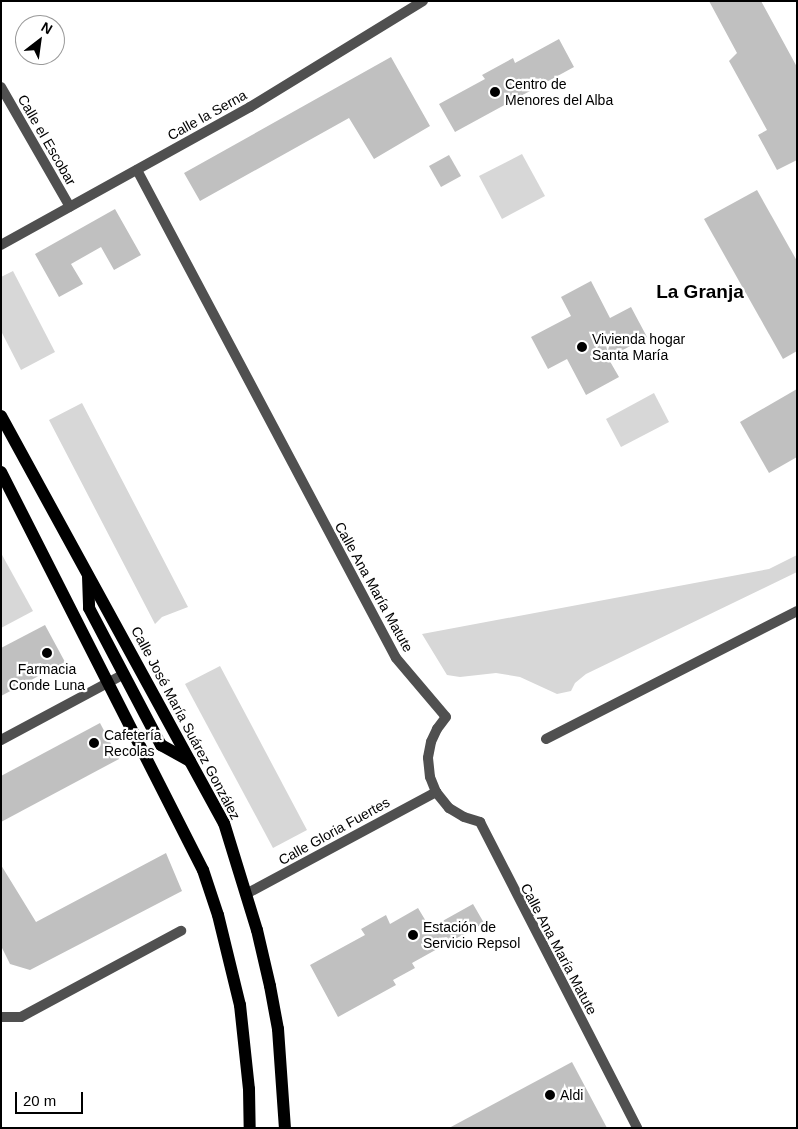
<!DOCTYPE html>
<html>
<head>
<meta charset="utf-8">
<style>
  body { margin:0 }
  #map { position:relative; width:798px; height:1129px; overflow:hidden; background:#fff; font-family:Helvetica,sans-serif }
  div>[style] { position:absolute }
  .green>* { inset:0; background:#d7d7d7 }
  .building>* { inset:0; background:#c0c0c0 }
  .minor>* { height:10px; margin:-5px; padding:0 5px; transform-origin:5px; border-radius:5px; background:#505050 }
  .tertiary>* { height:10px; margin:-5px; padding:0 5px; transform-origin:5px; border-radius:5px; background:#505050 }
  .primary>* { height:12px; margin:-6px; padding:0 6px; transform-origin:6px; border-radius:6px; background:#000 }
  .dots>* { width:14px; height:14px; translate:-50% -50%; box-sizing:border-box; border:2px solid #fff; border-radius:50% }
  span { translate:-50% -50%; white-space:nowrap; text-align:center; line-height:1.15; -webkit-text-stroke:4.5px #fff; paint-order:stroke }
  .poi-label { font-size:14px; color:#000 }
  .left { translate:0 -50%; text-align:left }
  .street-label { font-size:14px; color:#000 }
  .district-label { font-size:19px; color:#000; font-weight:700 }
  .frame { position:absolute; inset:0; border:2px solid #000; pointer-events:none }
  .north { position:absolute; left:15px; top:15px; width:50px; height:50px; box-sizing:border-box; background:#fff; border:1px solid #999; border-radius:50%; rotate:30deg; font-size:14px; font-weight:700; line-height:20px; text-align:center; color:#000 }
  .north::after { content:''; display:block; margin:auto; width:18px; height:22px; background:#000; clip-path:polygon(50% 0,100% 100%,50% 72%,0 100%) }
  .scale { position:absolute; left:15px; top:1092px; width:68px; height:22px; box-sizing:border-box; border:2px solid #000; border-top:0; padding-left:6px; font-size:15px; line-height:18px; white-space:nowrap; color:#000; -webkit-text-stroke:4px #fff; paint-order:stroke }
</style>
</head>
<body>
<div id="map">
  <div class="green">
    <div style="clip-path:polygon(522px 154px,545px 196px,502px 219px,479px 176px)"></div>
    <div style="clip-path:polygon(13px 271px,55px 352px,21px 370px,1px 331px,1px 277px)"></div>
    <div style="clip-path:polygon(654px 393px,669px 422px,621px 447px,606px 419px)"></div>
    <div style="clip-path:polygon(82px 403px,188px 607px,162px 617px,155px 624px,49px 420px)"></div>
    <div style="clip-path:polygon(1px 553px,33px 611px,1px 628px)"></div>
    <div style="clip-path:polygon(797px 555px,797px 572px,586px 674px,575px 683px,571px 691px,557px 694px,520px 677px,496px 673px,460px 677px,447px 675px,422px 634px,769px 569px)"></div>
    <div style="clip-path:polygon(220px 666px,307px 830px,273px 848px,185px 684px)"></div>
  </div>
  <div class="building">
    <div style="clip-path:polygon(709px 1px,761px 1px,797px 67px,797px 160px,777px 170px,758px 135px,767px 130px,729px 61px,737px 53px)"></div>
    <div style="clip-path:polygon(559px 39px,574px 67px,455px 132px,439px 104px,485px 79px,482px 75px,513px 58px,515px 63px)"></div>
    <div style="clip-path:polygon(391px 57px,430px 126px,374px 159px,349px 118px,200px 201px,184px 173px)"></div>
    <div style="clip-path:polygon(449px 155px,461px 176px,441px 187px,429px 166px)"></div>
    <div style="clip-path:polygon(757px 190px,797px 261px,797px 351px,783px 359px,704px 219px)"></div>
    <div style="clip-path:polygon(115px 209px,141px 255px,114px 270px,101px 247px,71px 264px,83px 284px,59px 297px,35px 254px)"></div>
    <div style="clip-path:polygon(591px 281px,610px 318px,631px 307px,647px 337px,608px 358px,619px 377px,586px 395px,567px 359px,548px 369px,531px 337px,571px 316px,561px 297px)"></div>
    <div style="clip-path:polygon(797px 389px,797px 457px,769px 473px,740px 422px)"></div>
    <div style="clip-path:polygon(45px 625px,65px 662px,1px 696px,1px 648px)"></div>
    <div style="clip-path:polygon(100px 723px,119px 759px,1px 822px,1px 776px)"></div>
    <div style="clip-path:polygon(166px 853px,182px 891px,30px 970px,10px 964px,1px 946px,1px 865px,36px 922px)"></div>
    <div style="clip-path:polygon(473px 904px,484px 923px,412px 963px,415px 968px,393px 980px,396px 985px,338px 1017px,310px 965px,365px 935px,361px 929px,386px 915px,390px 924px,418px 908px,430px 928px)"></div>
    <div style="clip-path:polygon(572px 1062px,607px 1128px,449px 1128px)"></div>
  </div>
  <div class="minor">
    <div style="left:1px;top:87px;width:138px;rotate:60.1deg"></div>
    <div style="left:137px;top:170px;width:552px;rotate:62.04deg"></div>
    <div style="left:396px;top:658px;width:77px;rotate:49.7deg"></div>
    <div style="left:446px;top:717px;width:15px;rotate:127deg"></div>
    <div style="left:437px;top:729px;width:14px;rotate:115deg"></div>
    <div style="left:431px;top:742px;width:16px;rotate:101deg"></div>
    <div style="left:428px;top:758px;width:19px;rotate:84deg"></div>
    <div style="left:430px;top:777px;width:16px;rotate:68deg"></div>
    <div style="left:436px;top:792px;width:21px;rotate:51deg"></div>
    <div style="left:449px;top:808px;width:17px;rotate:31deg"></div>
    <div style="left:464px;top:817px;width:17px;rotate:17deg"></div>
    <div style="left:480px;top:822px;width:344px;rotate:62.8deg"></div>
    <div style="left:546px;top:739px;width:282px;rotate:-27deg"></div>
    <div style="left:1px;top:740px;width:140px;rotate:-28.2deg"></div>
    <div style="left:246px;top:894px;width:216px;rotate:-28.2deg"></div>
    <div style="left:1px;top:1017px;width:20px"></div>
    <div style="left:21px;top:1017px;width:182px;rotate:-28.3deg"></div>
  </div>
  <div class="tertiary">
    <div style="left:1px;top:245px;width:285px;rotate:-29deg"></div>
    <div style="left:250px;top:107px;width:203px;rotate:-31.5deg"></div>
  </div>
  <div class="primary">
    <div style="left:1px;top:416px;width:464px;rotate:61.3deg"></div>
    <div style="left:224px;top:823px;width:112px;rotate:72.9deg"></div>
    <div style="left:257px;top:930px;width:57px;rotate:76.9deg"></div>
    <div style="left:270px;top:986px;width:44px;rotate:79.5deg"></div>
    <div style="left:278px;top:1029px;width:99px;rotate:86deg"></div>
    <div style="left:1px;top:472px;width:446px;rotate:63.1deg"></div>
    <div style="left:203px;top:870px;width:47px;rotate:71.6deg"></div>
    <div style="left:218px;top:915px;width:93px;rotate:76.3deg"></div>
    <div style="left:240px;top:1005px;width:84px;rotate:83.9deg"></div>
    <div style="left:249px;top:1089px;width:39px;rotate:89deg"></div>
    <div style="left:88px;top:576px;width:32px;rotate:88deg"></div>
    <div style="left:89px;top:608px;width:155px;rotate:62.3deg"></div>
    <div style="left:161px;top:745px;width:33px;rotate:29deg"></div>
  </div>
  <div class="dots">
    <div style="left:495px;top:92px;background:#000"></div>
    <div style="left:582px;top:347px;background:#000"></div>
    <div style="left:47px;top:653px;background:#000"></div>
    <div style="left:94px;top:743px;background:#000"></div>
    <div style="left:413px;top:935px;background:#000"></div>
    <div style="left:550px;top:1095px;background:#000"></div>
  </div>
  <div class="poi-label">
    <span class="left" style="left:505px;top:92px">Centro de<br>Menores del Alba</span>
    <span class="left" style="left:592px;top:347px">Vivienda hogar<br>Santa María</span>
    <span style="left:47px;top:677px">Farmacia<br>Conde Luna</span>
    <span class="left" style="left:104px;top:743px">Cafetería<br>Recolas</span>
    <span class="left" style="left:423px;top:935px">Estación de<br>Servicio Repsol</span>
    <span class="left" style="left:560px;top:1095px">Aldi</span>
  </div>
  <div class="street-label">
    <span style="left:207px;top:115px;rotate:-29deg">Calle la Serna</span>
    <span style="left:47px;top:140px;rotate:60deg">Calle el Escobar</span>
    <span style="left:374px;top:587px;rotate:61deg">Calle Ana María Matute</span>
    <span style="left:186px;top:723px;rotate:62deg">Calle José María Suárez González</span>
    <span style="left:334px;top:831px;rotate:-29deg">Calle Gloria Fuertes</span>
    <span style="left:559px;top:949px;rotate:62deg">Calle Ana María Matute</span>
  </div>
  <div class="district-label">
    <span style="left:700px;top:292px">La Granja</span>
  </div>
  <div class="frame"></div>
  <div class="north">N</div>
  <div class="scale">20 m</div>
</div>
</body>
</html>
